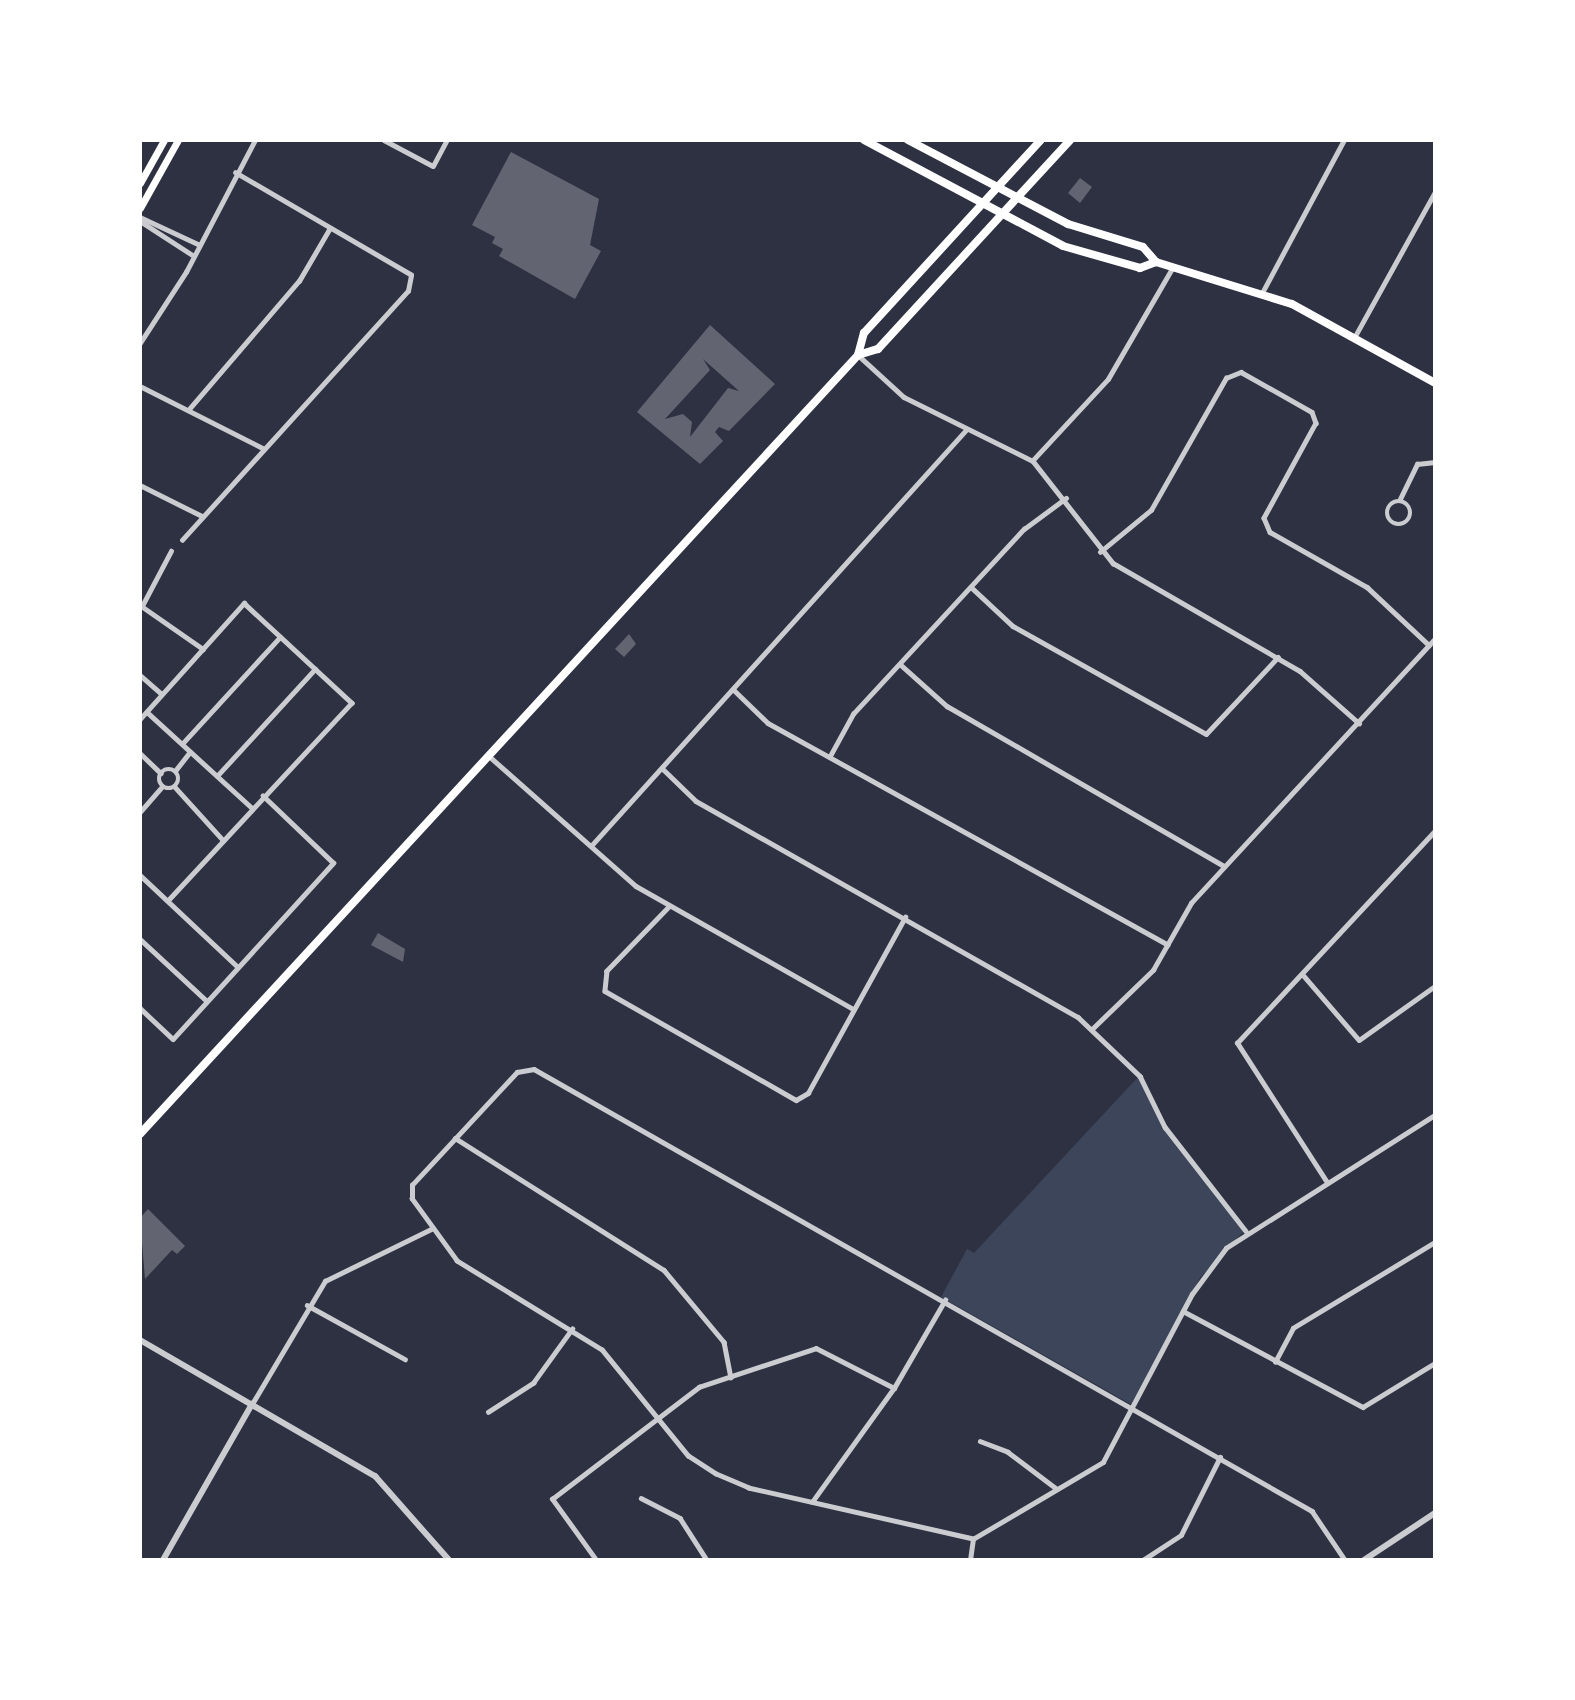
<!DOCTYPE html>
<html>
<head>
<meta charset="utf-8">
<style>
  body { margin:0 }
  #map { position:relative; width:1575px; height:1700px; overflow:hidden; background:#2d3142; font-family:Commissioner,sans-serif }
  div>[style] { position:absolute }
  .green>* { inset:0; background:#3c4559 }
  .building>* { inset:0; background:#626471 }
  .minor>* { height:4.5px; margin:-2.25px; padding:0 2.25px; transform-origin:2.25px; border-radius:2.25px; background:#caccd0 }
  .minor>.ring { margin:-2.25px; padding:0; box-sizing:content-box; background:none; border:4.5px solid #caccd0; border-radius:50% }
  .tertiary>* { height:6px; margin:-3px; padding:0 3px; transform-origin:3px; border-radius:3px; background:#caccd0 }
  .secondary>* { height:7px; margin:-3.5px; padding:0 3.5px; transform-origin:3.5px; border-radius:3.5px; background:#fff }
  .primary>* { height:8px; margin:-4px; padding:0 4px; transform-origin:4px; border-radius:4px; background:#fff }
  span { translate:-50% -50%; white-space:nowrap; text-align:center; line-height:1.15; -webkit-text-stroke:5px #fff; paint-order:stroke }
  .frame { position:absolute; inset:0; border:142px solid #fff; pointer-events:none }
</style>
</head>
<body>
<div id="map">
  <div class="green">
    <div style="clip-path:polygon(1139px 1076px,1158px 1117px,1244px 1231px,1200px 1278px,1134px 1406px,941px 1297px,967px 1249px,974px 1253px)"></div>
  </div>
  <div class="building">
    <div style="clip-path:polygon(511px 152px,599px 199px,590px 245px,601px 251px,575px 299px,499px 256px,503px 249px,492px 243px,495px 237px,472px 225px)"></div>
    <div style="clip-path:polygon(1080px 178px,1092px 187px,1080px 203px,1068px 193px)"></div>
    <div style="clip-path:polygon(evenodd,710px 325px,775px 384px,729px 431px,719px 427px,715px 432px,723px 441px,700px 464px,637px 412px,710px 325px,703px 359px,739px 391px,728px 388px,690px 437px,692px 422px,683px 414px,665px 419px,710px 370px,703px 359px)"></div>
    <div style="clip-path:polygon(629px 634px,636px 644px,624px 657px,615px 649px)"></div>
    <div style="clip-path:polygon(378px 933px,405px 949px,403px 962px,371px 945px)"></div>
    <div style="clip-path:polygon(148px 1209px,185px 1246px,177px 1254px,172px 1250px,145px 1279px,140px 1218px)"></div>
  </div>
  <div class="minor">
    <div style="left:384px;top:140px;width:55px;rotate:28deg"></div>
    <div style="left:433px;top:166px;width:30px;rotate:-62deg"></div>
    <div style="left:140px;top:217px;width:64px;rotate:25deg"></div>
    <div style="left:140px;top:221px;width:64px;rotate:32.9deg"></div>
    <div style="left:1263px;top:291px;width:171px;rotate:-61.8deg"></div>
    <div style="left:1354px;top:338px;width:167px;rotate:-61deg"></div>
    <div style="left:140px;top:343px;width:85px;rotate:-57.1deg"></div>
    <div style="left:186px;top:272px;width:149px;rotate:-62.4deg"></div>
    <div style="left:858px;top:355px;width:62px;rotate:42.4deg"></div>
    <div style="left:904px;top:397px;width:144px;rotate:26.4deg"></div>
    <div style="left:1033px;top:461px;width:130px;rotate:51.9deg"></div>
    <div style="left:1113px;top:563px;width:216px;rotate:30deg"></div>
    <div style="left:1300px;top:671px;width:79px;rotate:41.4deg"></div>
    <div style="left:140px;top:386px;width:138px;rotate:26.8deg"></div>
    <div style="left:190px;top:408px;width:167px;rotate:-49.4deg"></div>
    <div style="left:299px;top:281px;width:61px;rotate:-59.7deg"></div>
    <div style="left:1033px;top:460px;width:110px;rotate:-47.2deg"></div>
    <div style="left:1108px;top:379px;width:129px;rotate:-59.9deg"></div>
    <div style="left:140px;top:485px;width:69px;rotate:26.6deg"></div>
    <div style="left:1400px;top:499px;width:39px;rotate:-64deg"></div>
    <div style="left:1417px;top:464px;width:18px;rotate:-6deg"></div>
    <div class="ring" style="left:1387px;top:501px;width:19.5px;height:19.5px"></div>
    <div style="left:182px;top:540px;width:336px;rotate:-47.8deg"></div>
    <div style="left:408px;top:291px;width:16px;rotate:-79deg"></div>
    <div style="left:411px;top:275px;width:203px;rotate:-149.8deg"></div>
    <div style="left:1100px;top:552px;width:66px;rotate:-39.5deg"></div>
    <div style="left:1151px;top:510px;width:152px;rotate:-60.4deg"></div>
    <div style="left:1226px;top:378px;width:16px;rotate:-22deg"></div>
    <div style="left:1241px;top:372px;width:81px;rotate:29.4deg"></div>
    <div style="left:1312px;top:412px;width:12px;rotate:70deg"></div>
    <div style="left:1316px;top:423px;width:108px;rotate:118.7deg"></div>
    <div style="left:1264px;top:518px;width:15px;rotate:67deg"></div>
    <div style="left:1270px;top:532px;width:112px;rotate:29.6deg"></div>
    <div style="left:1367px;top:587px;width:85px;rotate:43.1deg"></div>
    <div style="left:971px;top:587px;width:57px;rotate:42.9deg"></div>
    <div style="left:1013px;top:626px;width:221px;rotate:29.2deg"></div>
    <div style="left:1206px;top:734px;width:105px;rotate:-46.9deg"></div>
    <div style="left:140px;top:605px;width:77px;rotate:34.9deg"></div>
    <div style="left:142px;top:606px;width:62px;rotate:-62.2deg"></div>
    <div style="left:901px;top:665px;width:62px;rotate:41.7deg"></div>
    <div style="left:947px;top:706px;width:320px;rotate:30deg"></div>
    <div style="left:140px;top:675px;width:29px;rotate:41deg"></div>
    <div style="left:734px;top:690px;width:47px;rotate:44.1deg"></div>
    <div style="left:768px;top:723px;width:457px;rotate:29deg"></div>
    <div style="left:147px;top:712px;width:142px;rotate:42.4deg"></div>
    <div style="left:140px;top:719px;width:156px;rotate:-48.1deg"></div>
    <div style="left:244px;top:603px;width:147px;rotate:42.8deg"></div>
    <div style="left:352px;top:703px;width:270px;rotate:132.9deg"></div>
    <div style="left:182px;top:744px;width:145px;rotate:-47.5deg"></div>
    <div style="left:140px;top:753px;width:29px;rotate:44deg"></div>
    <div style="left:489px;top:756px;width:196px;rotate:41.5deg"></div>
    <div style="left:636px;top:886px;width:249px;rotate:29.5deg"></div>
    <div style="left:830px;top:756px;width:48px;rotate:-61.3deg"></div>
    <div style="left:853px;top:714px;width:252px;rotate:-47.3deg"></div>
    <div style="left:1024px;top:529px;width:52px;rotate:-36.4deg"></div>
    <div style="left:662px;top:768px;width:47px;rotate:44.1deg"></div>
    <div style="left:696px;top:801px;width:439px;rotate:29.5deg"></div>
    <div style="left:1078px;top:1017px;width:86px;rotate:43.6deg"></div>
    <div style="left:1140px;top:1076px;width:57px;rotate:63.9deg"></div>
    <div style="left:1165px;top:1127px;width:132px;rotate:52.1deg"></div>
    <div class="ring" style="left:159px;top:769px;width:15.5px;height:15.5px"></div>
    <div style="left:175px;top:771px;width:24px;rotate:-52deg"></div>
    <div style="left:217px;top:776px;width:145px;rotate:-47.5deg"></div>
    <div style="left:175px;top:787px;width:72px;rotate:47.8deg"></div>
    <div style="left:140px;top:812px;width:33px;rotate:-49deg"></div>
    <div style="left:591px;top:846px;width:560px;rotate:-47.97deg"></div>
    <div style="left:140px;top:875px;width:134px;rotate:43.2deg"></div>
    <div style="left:670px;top:906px;width:91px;rotate:134.1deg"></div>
    <div style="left:607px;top:971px;width:20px;rotate:96deg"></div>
    <div style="left:605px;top:991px;width:220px;rotate:29.7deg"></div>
    <div style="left:796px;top:1100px;width:14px;rotate:-30deg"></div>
    <div style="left:808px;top:1093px;width:201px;rotate:-61.1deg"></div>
    <div style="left:140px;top:939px;width:91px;rotate:42.8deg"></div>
    <div style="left:1304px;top:976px;width:84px;rotate:49.3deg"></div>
    <div style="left:1359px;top:1040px;width:93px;rotate:-35.4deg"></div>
    <div style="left:140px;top:1008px;width:45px;rotate:43.2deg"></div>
    <div style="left:173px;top:1039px;width:238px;rotate:-47.7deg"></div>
    <div style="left:333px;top:863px;width:97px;rotate:-136.3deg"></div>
    <div style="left:1092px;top:1029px;width:85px;rotate:-44deg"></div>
    <div style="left:1153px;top:970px;width:77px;rotate:-60.4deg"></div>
    <div style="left:1191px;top:903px;width:359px;rotate:-47.3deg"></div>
    <div style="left:455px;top:1138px;width:247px;rotate:32.3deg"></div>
    <div style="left:664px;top:1270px;width:94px;rotate:50.2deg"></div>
    <div style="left:724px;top:1342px;width:36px;rotate:79deg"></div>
    <div style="left:1326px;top:1181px;width:164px;rotate:-122.8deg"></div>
    <div style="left:1237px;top:1043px;width:290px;rotate:-47deg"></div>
    <div style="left:307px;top:1305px;width:112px;rotate:28.9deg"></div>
    <div style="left:1183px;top:1311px;width:204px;rotate:28.1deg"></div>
    <div style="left:1363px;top:1407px;width:84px;rotate:-31.4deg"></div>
    <div style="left:1275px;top:1362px;width:38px;rotate:-62deg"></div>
    <div style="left:1293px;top:1328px;width:166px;rotate:-31.2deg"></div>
    <div style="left:252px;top:1404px;width:143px;rotate:-59.3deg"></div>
    <div style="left:325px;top:1281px;width:120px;rotate:-26.1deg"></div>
    <div style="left:488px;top:1412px;width:54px;rotate:-32.8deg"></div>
    <div style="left:533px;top:1383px;width:67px;rotate:-54.2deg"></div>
    <div style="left:980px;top:1441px;width:30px;rotate:21deg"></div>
    <div style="left:1008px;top:1452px;width:61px;rotate:37.1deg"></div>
    <div style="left:641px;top:1498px;width:44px;rotate:27.1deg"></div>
    <div style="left:680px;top:1518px;width:50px;rotate:57.3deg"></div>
    <div style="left:812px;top:1502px;width:140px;rotate:-54.3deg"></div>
    <div style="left:894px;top:1388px;width:102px;rotate:-59.9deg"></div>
    <div style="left:973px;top:1539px;width:230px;rotate:-167.2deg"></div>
    <div style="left:749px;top:1488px;width:36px;rotate:-157deg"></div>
    <div style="left:716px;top:1474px;width:33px;rotate:-147deg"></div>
    <div style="left:688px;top:1456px;width:136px;rotate:-129.1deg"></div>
    <div style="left:602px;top:1350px;width:170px;rotate:-148.5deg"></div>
    <div style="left:457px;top:1261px;width:77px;rotate:-126deg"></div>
    <div style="left:412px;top:1199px;width:14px;rotate:-90deg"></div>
    <div style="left:412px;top:1185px;width:154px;rotate:-47.1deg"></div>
    <div style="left:517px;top:1072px;width:17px;rotate:-10deg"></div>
    <div style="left:534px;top:1069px;width:895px;rotate:29.6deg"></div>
    <div style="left:1312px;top:1511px;width:59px;rotate:56deg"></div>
    <div style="left:973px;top:1539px;width:151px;rotate:-30.6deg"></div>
    <div style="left:1103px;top:1462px;width:190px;rotate:-62.1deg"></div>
    <div style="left:1192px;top:1294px;width:57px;rotate:-53.5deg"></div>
    <div style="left:1226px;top:1248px;width:248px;rotate:-32.5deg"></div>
    <div style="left:596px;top:1560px;width:75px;rotate:-125.8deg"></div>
    <div style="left:552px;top:1499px;width:185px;rotate:-37.3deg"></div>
    <div style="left:699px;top:1387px;width:123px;rotate:-18.4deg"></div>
    <div style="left:816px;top:1348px;width:88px;rotate:27.1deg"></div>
    <div style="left:970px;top:1560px;width:21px;rotate:-82deg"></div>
    <div style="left:1143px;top:1560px;width:45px;rotate:-33.3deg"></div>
    <div style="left:1181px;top:1535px;width:87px;rotate:-63.4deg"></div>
  </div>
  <div class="tertiary">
    <div style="left:140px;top:1340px;width:272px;rotate:30.1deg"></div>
    <div style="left:375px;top:1476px;width:112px;rotate:48.6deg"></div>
    <div style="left:163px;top:1560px;width:180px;rotate:-60.3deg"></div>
    <div style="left:1364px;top:1560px;width:85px;rotate:-33.5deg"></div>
  </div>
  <div class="secondary">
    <div style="left:140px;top:183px;width:49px;rotate:-60.8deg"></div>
    <div style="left:140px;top:208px;width:78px;rotate:-60.8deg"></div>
  </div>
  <div class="primary">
    <div style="left:864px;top:140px;width:225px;rotate:28deg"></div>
    <div style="left:1063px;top:246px;width:80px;rotate:15.9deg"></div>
    <div style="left:1140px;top:268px;width:17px;rotate:-21deg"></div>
    <div style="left:908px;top:140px;width:181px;rotate:27.7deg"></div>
    <div style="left:1068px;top:224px;width:78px;rotate:17deg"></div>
    <div style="left:1143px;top:247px;width:20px;rotate:49deg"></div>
    <div style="left:1156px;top:262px;width:142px;rotate:17.2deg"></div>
    <div style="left:1292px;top:304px;width:163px;rotate:28.9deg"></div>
    <div style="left:858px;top:355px;width:21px;rotate:-17deg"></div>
    <div style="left:878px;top:349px;width:284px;rotate:-47.4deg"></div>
    <div style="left:140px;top:1134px;width:1059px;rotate:-47.33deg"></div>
    <div style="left:858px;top:355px;width:23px;rotate:-75deg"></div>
    <div style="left:864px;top:333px;width:262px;rotate:-47.5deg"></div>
  </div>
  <div class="frame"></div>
</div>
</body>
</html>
